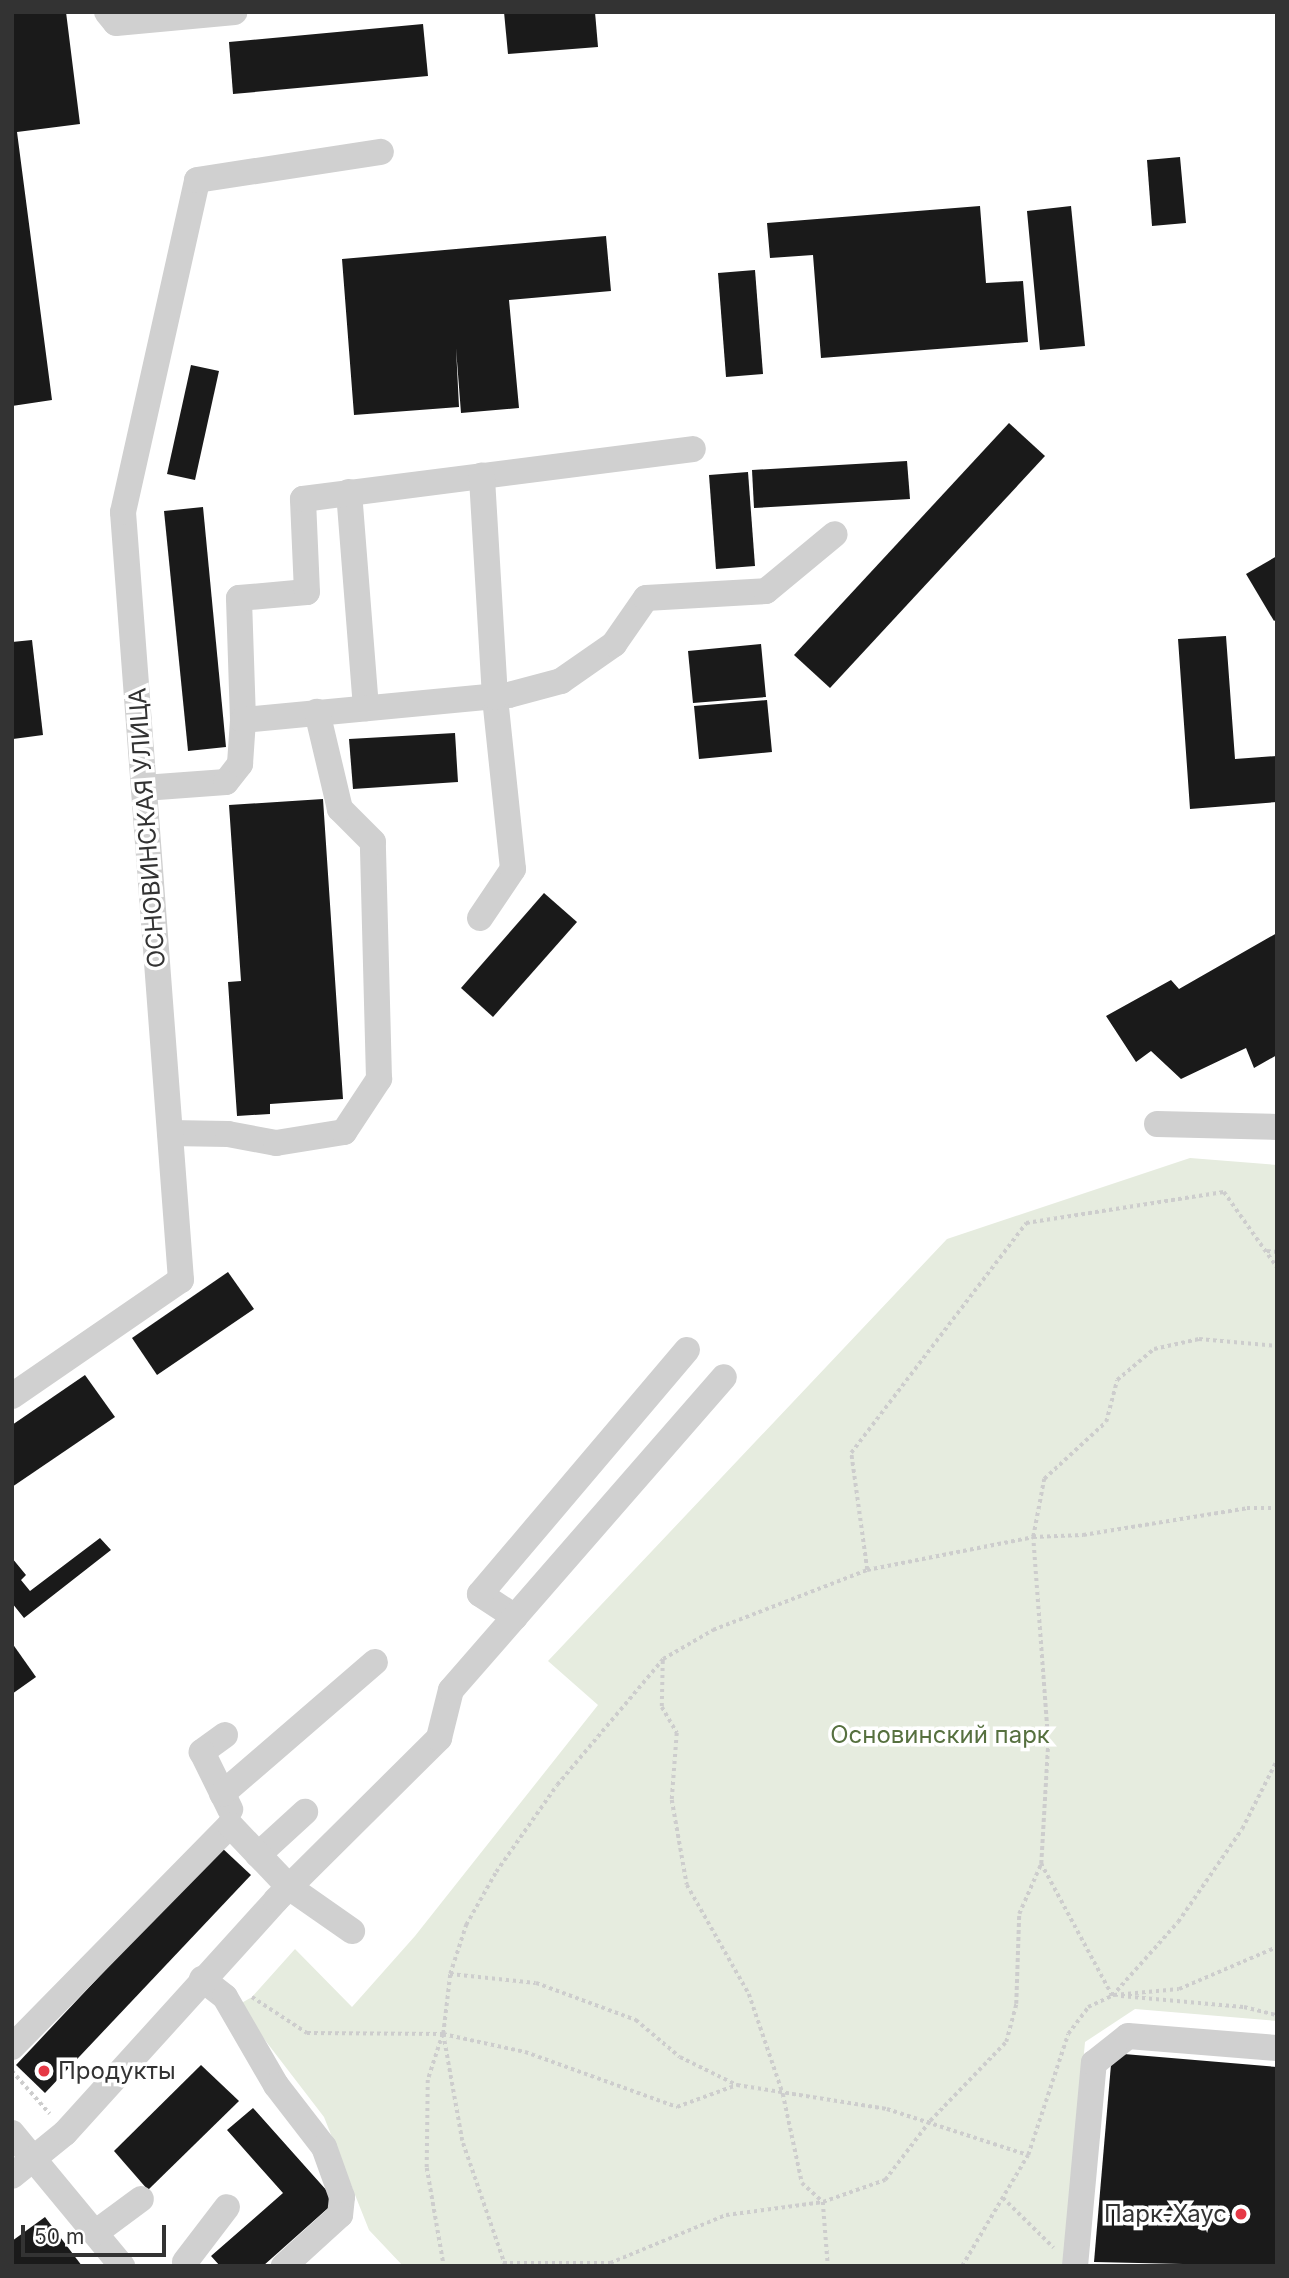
<!DOCTYPE html>
<html>
<head>
<meta charset="utf-8">
<style>
  body { margin:0 }
  #map { position:relative; width:1289px; height:2278px; overflow:hidden; background:#fff; font-family:Inter,sans-serif }
  div>[style] { position:absolute }
  .green>* { inset:0; background:#e6ecdf }
  .building>* { inset:0; background:#1a1a1a }
  .path>* { height:3.5px; margin-top:-1.75px; transform-origin:0; background:repeating-linear-gradient(90deg,#cdcdcd 0 3.5px,transparent 0 7px) }
  .minor>* { height:26px; margin:-13px; padding:0 13px; transform-origin:13px; border-radius:13px; background:#d0d0d0 }
  .dots>* { width:19px; height:19px; translate:-50% -50%; box-sizing:border-box; border:4px solid #fff; border-radius:50% }
  span { translate:-50% -50%; white-space:nowrap; text-align:center; line-height:1.15; -webkit-text-stroke:7px #fff; paint-order:stroke }
  .street-label { font-size:24px; color:#333 }
  .park-label { font-size:24px; color:#56703f }
  .poi-label { font-size:24px; color:#333 }
  .left { translate:0 -50%; text-align:left }
  .right { translate:-100% -50%; text-align:right }
  .frame { position:absolute; inset:0; border:14px solid #333; pointer-events:none }
  .scale { position:absolute; left:21px; top:2225px; width:145px; height:32px; box-sizing:border-box; border:4px solid #333; border-top:0; padding-left:9px; font-size:21px; line-height:24px; white-space:nowrap; color:#333; -webkit-text-stroke:5px #fff; paint-order:stroke }
</style>
</head>
<body>
<div id="map">
  <div class="green">
    <div style="clip-path:polygon(1190px 1158px,1277px 1165px,1277px 2021px,1135px 2009px,1085px 2042px,1065px 2266px,403px 2266px,369px 2230px,324px 2117px,238px 2005px,252px 1997px,295px 1949px,352px 2007px,415px 1936px,598px 1705px,548px 1661px,947px 1239px)"></div>
  </div>
  <div class="building">
    <div style="clip-path:polygon(12px 12px,66px 12px,80px 124px,17px 132px,52px 400px,12px 406px)"></div>
    <div style="clip-path:polygon(504px 12px,595px 12px,598px 47px,508px 54px)"></div>
    <div style="clip-path:polygon(423px 24px,428px 76px,233px 94px,229px 42px)"></div>
    <div style="clip-path:polygon(1180px 157px,1186px 223px,1152px 226px,1147px 160px)"></div>
    <div style="clip-path:polygon(980px 206px,986px 283px,1023px 281px,1028px 342px,821px 358px,813px 255px,770px 258px,767px 223px)"></div>
    <div style="clip-path:polygon(1071px 206px,1085px 346px,1040px 350px,1027px 211px)"></div>
    <div style="clip-path:polygon(606px 236px,611px 291px,509px 300px,519px 408px,461px 413px,456px 348px,459px 407px,354px 415px,342px 259px)"></div>
    <div style="clip-path:polygon(755px 270px,763px 374px,726px 377px,718px 273px)"></div>
    <div style="clip-path:polygon(191px 365px,219px 371px,195px 480px,167px 474px)"></div>
    <div style="clip-path:polygon(1009px 423px,1045px 456px,830px 688px,794px 655px)"></div>
    <div style="clip-path:polygon(907px 461px,910px 499px,754px 508px,752px 470px)"></div>
    <div style="clip-path:polygon(748px 472px,755px 566px,716px 569px,709px 475px)"></div>
    <div style="clip-path:polygon(203px 507px,226px 747px,188px 751px,164px 511px)"></div>
    <div style="clip-path:polygon(1277px 556px,1277px 619px,1274px 621px,1246px 574px)"></div>
    <div style="clip-path:polygon(1226px 636px,1235px 759px,1277px 756px,1277px 802px,1190px 809px,1178px 639px)"></div>
    <div style="clip-path:polygon(32px 640px,43px 735px,13px 739px,12px 642px)"></div>
    <div style="clip-path:polygon(761px 644px,766px 697px,693px 703px,688px 651px)"></div>
    <div style="clip-path:polygon(767px 700px,772px 752px,699px 759px,694px 706px)"></div>
    <div style="clip-path:polygon(455px 733px,458px 782px,353px 789px,349px 739px)"></div>
    <div style="clip-path:polygon(323px 799px,343px 1099px,270px 1104px,270px 1114px,237px 1116px,228px 982px,241px 981px,229px 805px)"></div>
    <div style="clip-path:polygon(544px 893px,577px 922px,493px 1017px,461px 988px)"></div>
    <div style="clip-path:polygon(1277px 933px,1277px 1055px,1254px 1068px,1246px 1048px,1181px 1079px,1151px 1051px,1136px 1062px,1106px 1016px,1171px 980px,1179px 989px)"></div>
    <div style="clip-path:polygon(228px 1272px,254px 1309px,157px 1375px,132px 1338px)"></div>
    <div style="clip-path:polygon(85px 1375px,115px 1417px,12px 1487px,12px 1425px)"></div>
    <div style="clip-path:polygon(100px 1538px,111px 1550px,24px 1618px,12px 1603px,12px 1558px,26px 1575px,21px 1580px,30px 1591px)"></div>
    <div style="clip-path:polygon(12px 1643px,36px 1677px,12px 1694px)"></div>
    <div style="clip-path:polygon(221px 1847px,251px 1875px,45px 2093px,16px 2065px)"></div>
    <div style="clip-path:polygon(1112px 2053px,1277px 2067px,1277px 2266px,1094px 2262px)"></div>
    <div style="clip-path:polygon(201px 2065px,239px 2101px,148px 2190px,114px 2151px)"></div>
    <div style="clip-path:polygon(253px 2108px,336px 2201px,263px 2266px,220px 2266px,211px 2256px,283px 2193px,227px 2130px)"></div>
    <div style="clip-path:polygon(45px 2217px,82px 2266px,12px 2266px,12px 2241px)"></div>
  </div>
  <div class="path">
    <div style="left:1267px;top:1251px;width:10px;rotate:6deg"></div>
    <div style="left:867px;top:1570px;width:118px;rotate:-97.8deg"></div>
    <div style="left:851px;top:1453px;width:289px;rotate:-52.7deg"></div>
    <div style="left:1026px;top:1223px;width:200px;rotate:-8.9deg"></div>
    <div style="left:1224px;top:1192px;width:92px;rotate:54.8deg"></div>
    <div style="left:663px;top:1661px;width:46px;rotate:91.2deg"></div>
    <div style="left:662px;top:1707px;width:30px;rotate:60deg"></div>
    <div style="left:677px;top:1733px;width:67px;rotate:94.3deg"></div>
    <div style="left:672px;top:1800px;width:86px;rotate:80deg"></div>
    <div style="left:687px;top:1885px;width:125px;rotate:60.4deg"></div>
    <div style="left:749px;top:1994px;width:106px;rotate:71.2deg"></div>
    <div style="left:783px;top:2094px;width:91px;rotate:77.9deg"></div>
    <div style="left:802px;top:2183px;width:28px;rotate:42deg"></div>
    <div style="left:823px;top:2202px;width:64px;rotate:85.5deg"></div>
    <div style="left:450px;top:1974px;width:86px;rotate:6deg"></div>
    <div style="left:536px;top:1983px;width:107px;rotate:20.3deg"></div>
    <div style="left:636px;top:2020px;width:57px;rotate:40.1deg"></div>
    <div style="left:680px;top:2057px;width:64px;rotate:26.2deg"></div>
    <div style="left:737px;top:2085px;width:152px;rotate:9.1deg"></div>
    <div style="left:887px;top:2109px;width:148px;rotate:18.1deg"></div>
    <div style="left:1114px;top:1995px;width:65px;rotate:-5.3deg"></div>
    <div style="left:1179px;top:1989px;width:107px;rotate:-23.2deg"></div>
    <div style="left:1112px;top:1996px;width:150px;rotate:-118.3deg"></div>
    <div style="left:1041px;top:1864px;width:122px;rotate:-86.7deg"></div>
    <div style="left:1048px;top:1742px;width:206px;rotate:-94.2deg"></div>
    <div style="left:1033px;top:1537px;width:59px;rotate:-79.3deg"></div>
    <div style="left:1044px;top:1479px;width:84px;rotate:-42.6deg"></div>
    <div style="left:1106px;top:1422px;width:43px;rotate:-75.3deg"></div>
    <div style="left:1117px;top:1380px;width:48px;rotate:-40deg"></div>
    <div style="left:1154px;top:1349px;width:46px;rotate:-12.5deg"></div>
    <div style="left:1199px;top:1339px;width:78px;rotate:5.1deg"></div>
    <div style="left:1121px;top:1996px;width:123px;rotate:5.1deg"></div>
    <div style="left:1244px;top:2007px;width:34px;rotate:14deg"></div>
    <div style="left:252px;top:1997px;width:66px;rotate:33.2deg"></div>
    <div style="left:307px;top:2033px;width:136px;rotate:0.4deg"></div>
    <div style="left:443px;top:2034px;width:84px;rotate:12.4deg"></div>
    <div style="left:525px;top:2052px;width:162px;rotate:19.9deg"></div>
    <div style="left:677px;top:2107px;width:64px;rotate:-20.1deg"></div>
    <div style="left:443px;top:2034px;width:48px;rotate:108.1deg"></div>
    <div style="left:428px;top:2080px;width:88px;rotate:90.7deg"></div>
    <div style="left:427px;top:2168px;width:99px;rotate:80.2deg"></div>
    <div style="left:12px;top:2071px;width:57px;rotate:48.5deg"></div>
    <div style="left:1003px;top:2198px;width:71px;rotate:44.4deg"></div>
    <div style="left:503px;top:2263px;width:107px"></div>
    <div style="left:610px;top:2263px;width:126px;rotate:-22.5deg"></div>
    <div style="left:726px;top:2215px;width:98px;rotate:-7.6deg"></div>
    <div style="left:823px;top:2202px;width:66px;rotate:-19.5deg"></div>
    <div style="left:885px;top:2180px;width:74px;rotate:-52.7deg"></div>
    <div style="left:930px;top:2121px;width:110px;rotate:-46.1deg"></div>
    <div style="left:1006px;top:2042px;width:39px;rotate:-75deg"></div>
    <div style="left:1016px;top:2004px;width:90px;rotate:-88.1deg"></div>
    <div style="left:1019px;top:1914px;width:55px;rotate:-66.3deg"></div>
    <div style="left:505px;top:2266px;width:132px;rotate:-109deg"></div>
    <div style="left:462px;top:2141px;width:109px;rotate:-100.1deg"></div>
    <div style="left:443px;top:2034px;width:60px;rotate:-83.3deg"></div>
    <div style="left:450px;top:1974px;width:52px;rotate:-71.9deg"></div>
    <div style="left:466px;top:1925px;width:61px;rotate:-60.5deg"></div>
    <div style="left:496px;top:1872px;width:106px;rotate:-55deg"></div>
    <div style="left:557px;top:1785px;width:165px;rotate:-49.9deg"></div>
    <div style="left:663px;top:1659px;width:58px;rotate:-30.1deg"></div>
    <div style="left:713px;top:1630px;width:165px;rotate:-21.3deg"></div>
    <div style="left:867px;top:1570px;width:169px;rotate:-11.2deg"></div>
    <div style="left:1033px;top:1537px;width:50px;rotate:-2.3deg"></div>
    <div style="left:1083px;top:1535px;width:166px;rotate:-9.3deg"></div>
    <div style="left:1247px;top:1508px;width:30px"></div>
    <div style="left:962px;top:2266px;width:129px;rotate:-59.3deg"></div>
    <div style="left:1028px;top:2155px;width:127px;rotate:-71.7deg"></div>
    <div style="left:1068px;top:2034px;width:34px;rotate:-53deg"></div>
    <div style="left:1088px;top:2007px;width:26px;rotate:-25deg"></div>
    <div style="left:1112px;top:1996px;width:99px;rotate:-48.3deg"></div>
    <div style="left:1178px;top:1922px;width:113px;rotate:-55.5deg"></div>
    <div style="left:1242px;top:1829px;width:77px;rotate:-63.1deg"></div>
  </div>
  <div class="minor">
    <div style="left:107px;top:12px;width:14px;rotate:51deg"></div>
    <div style="left:116px;top:23px;width:119px;rotate:-5.3deg"></div>
    <div style="left:349px;top:492px;width:217px;rotate:85.5deg"></div>
    <div style="left:243px;top:720px;width:122px;rotate:-91.9deg"></div>
    <div style="left:239px;top:598px;width:68px;rotate:-5deg"></div>
    <div style="left:307px;top:592px;width:93px;rotate:-92.5deg"></div>
    <div style="left:303px;top:499px;width:393px;rotate:-7.3deg"></div>
    <div style="left:144px;top:788px;width:82px;rotate:-4.2deg"></div>
    <div style="left:226px;top:782px;width:23px;rotate:-52deg"></div>
    <div style="left:240px;top:764px;width:44px;rotate:-86.1deg"></div>
    <div style="left:243px;top:720px;width:267px;rotate:-5.4deg"></div>
    <div style="left:509px;top:695px;width:54px;rotate:-15.1deg"></div>
    <div style="left:561px;top:681px;width:65px;rotate:-34.9deg"></div>
    <div style="left:614px;top:644px;width:56px;rotate:-55.2deg"></div>
    <div style="left:646px;top:598px;width:120px;rotate:-3.3deg"></div>
    <div style="left:766px;top:591px;width:89px;rotate:-39.6deg"></div>
    <div style="left:480px;top:918px;width:59px;rotate:-56deg"></div>
    <div style="left:513px;top:869px;width:173px;rotate:-96deg"></div>
    <div style="left:495px;top:697px;width:222px;rotate:-93.4deg"></div>
    <div style="left:1157px;top:1124px;width:120px;rotate:1.4deg"></div>
    <div style="left:170px;top:1133px;width:58px;rotate:1deg"></div>
    <div style="left:228px;top:1134px;width:49px;rotate:10.6deg"></div>
    <div style="left:276px;top:1143px;width:69px;rotate:-9.2deg"></div>
    <div style="left:344px;top:1132px;width:64px;rotate:-56.6deg"></div>
    <div style="left:379px;top:1079px;width:237px;rotate:-91.5deg"></div>
    <div style="left:373px;top:842px;width:47px;rotate:-135deg"></div>
    <div style="left:340px;top:809px;width:100px;rotate:-103.3deg"></div>
    <div style="left:12px;top:1396px;width:205px;rotate:-34.5deg"></div>
    <div style="left:181px;top:1280px;width:770px;rotate:-94.32deg"></div>
    <div style="left:123px;top:512px;width:340px;rotate:-77.4deg"></div>
    <div style="left:197px;top:180px;width:186px;rotate:-8.7deg"></div>
    <div style="left:515px;top:1617px;width:42px;rotate:-146.7deg"></div>
    <div style="left:480px;top:1594px;width:320px;rotate:-49.7deg"></div>
    <div style="left:225px;top:1735px;width:29px;rotate:144deg"></div>
    <div style="left:202px;top:1752px;width:64px;rotate:63.8deg"></div>
    <div style="left:222px;top:1794px;width:202px;rotate:-40.8deg"></div>
    <div style="left:258px;top:1855px;width:64px;rotate:-42.5deg"></div>
    <div style="left:202px;top:1979px;width:29px;rotate:38deg"></div>
    <div style="left:225px;top:1997px;width:102px;rotate:59.9deg"></div>
    <div style="left:276px;top:2085px;width:78px;rotate:52.3deg"></div>
    <div style="left:324px;top:2147px;width:53px;rotate:70.2deg"></div>
    <div style="left:342px;top:2197px;width:18px;rotate:96deg"></div>
    <div style="left:340px;top:2215px;width:76px;rotate:137.7deg"></div>
    <div style="left:12px;top:2047px;width:311px;rotate:-45.5deg"></div>
    <div style="left:230px;top:1825px;width:86px;rotate:46.4deg"></div>
    <div style="left:289px;top:1887px;width:77px;rotate:34.9deg"></div>
    <div style="left:12px;top:2133px;width:173px;rotate:50.4deg"></div>
    <div style="left:12px;top:2176px;width:68px;rotate:-39.1deg"></div>
    <div style="left:65px;top:2133px;width:314px;rotate:-47.8deg"></div>
    <div style="left:276px;top:1900px;width:230px;rotate:-44.8deg"></div>
    <div style="left:439px;top:1738px;width:49px;rotate:-76deg"></div>
    <div style="left:451px;top:1690px;width:415px;rotate:-48.9deg"></div>
    <div style="left:95px;top:2233px;width:57px;rotate:-36.5deg"></div>
    <div style="left:185px;top:2262px;width:69px;rotate:-52.6deg"></div>
    <div style="left:1075px;top:2266px;width:204px;rotate:-84.7deg"></div>
    <div style="left:1094px;top:2063px;width:43px;rotate:-38.5deg"></div>
    <div style="left:1128px;top:2036px;width:149px;rotate:4.6deg"></div>
  </div>
  <div class="dots">
    <div style="left:44px;top:2071px;background:#e63946"></div>
    <div style="left:1241px;top:2214px;background:#e63946"></div>
  </div>
  <div class="street-label">
    <span style="left:147px;top:828px;rotate:-94deg">ОСНОВИНСКАЯ УЛИЦА</span>
  </div>
  <div class="park-label">
    <span style="left:940px;top:1735px">Основинский парк</span>
  </div>
  <div class="poi-label">
    <span class="left" style="left:58px;top:2071px">Продукты</span>
    <span class="right" style="left:1227px;top:2214px">Парк-Хаус</span>
  </div>
  <div class="frame"></div>
  <div class="scale">50 m</div>
</div>
</body>
</html>
